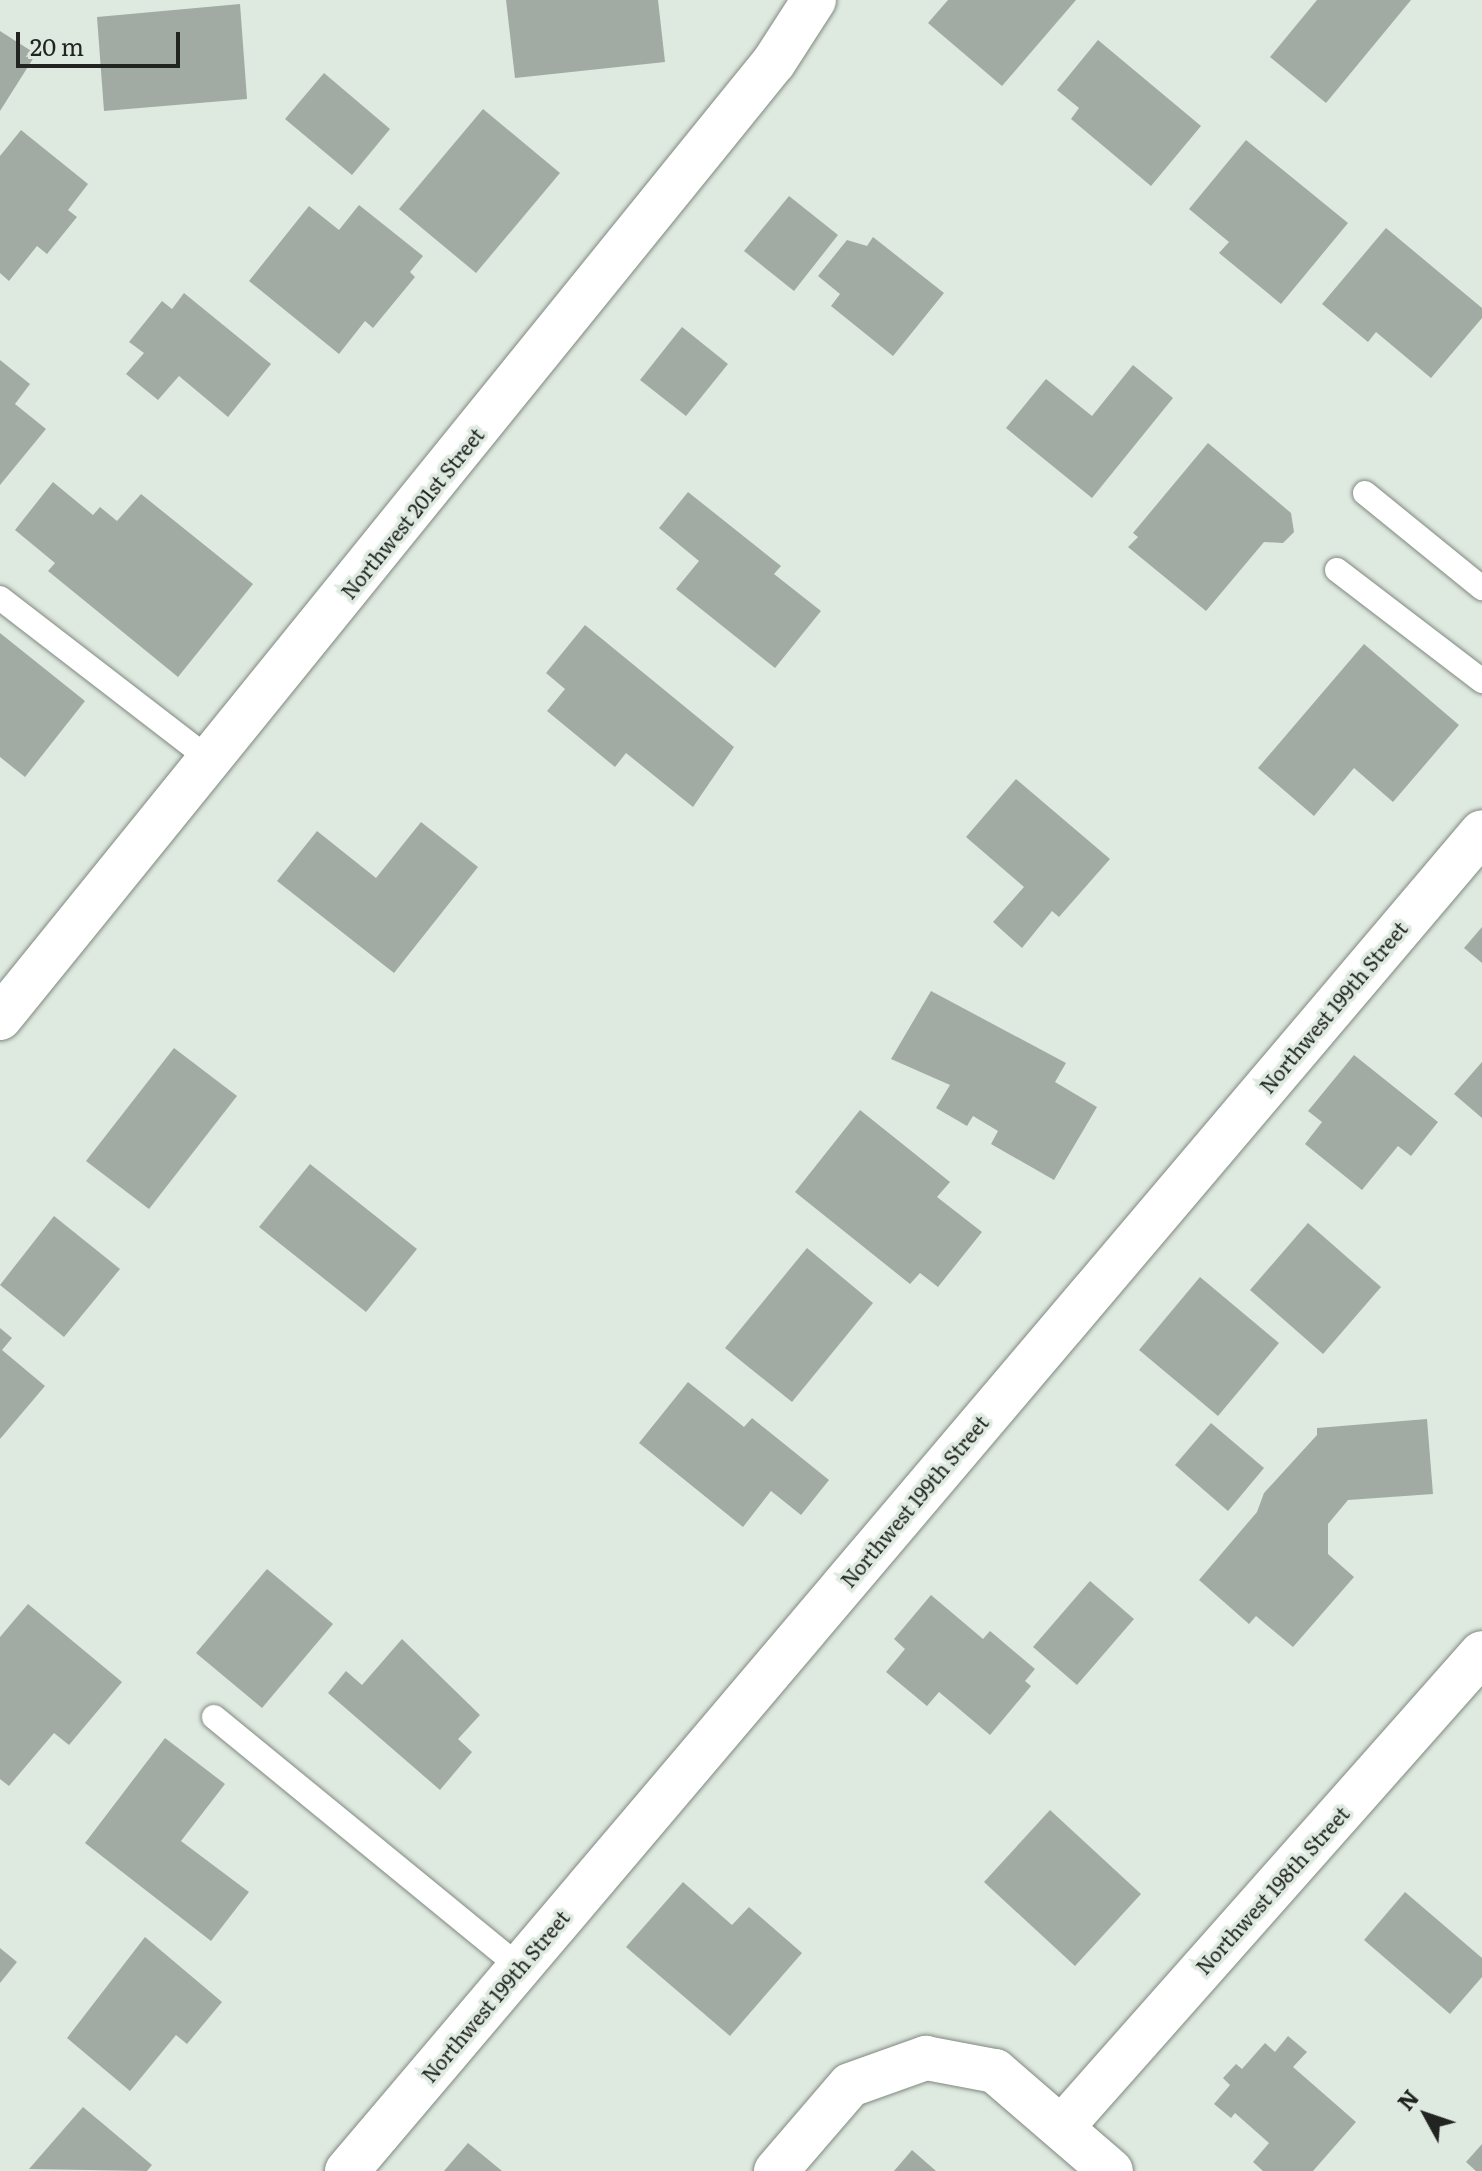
<!DOCTYPE html>
<html>
<head>
<meta charset="utf-8">
<style>
  body { margin:0 }
  #map { position:relative; width:1482px; height:2171px; overflow:hidden; background:#dee9df; font-family:Literata,serif }
  div>[style] { position:absolute }
  .building>* { inset:0; background:#a1aba3 }
  .roads { filter:drop-shadow(0 0 2px #808981) drop-shadow(0 0 2px #808981) }
  .lane>* { height:24px; margin:-12px; padding:0 12px; transform-origin:12px; border-radius:12px; background:#fff }
  .street>* { height:44px; margin:-22px; padding:0 22px; transform-origin:22px; border-radius:22px; background:#fff }
  span { translate:-50% -50%; white-space:nowrap; text-align:center; line-height:1.15; -webkit-text-stroke:7px #dee9df; paint-order:stroke }
  .street-label { font-size:20px; color:#212421 }
  .north { position:absolute; left:1386px; top:2075px; width:80px; height:80px; -webkit-text-stroke:6px #dee9df; paint-order:stroke; rotate:310deg; font-size:22px; font-weight:700; line-height:32px; text-align:center; color:#212421 }
  .north::after { content:''; display:block; margin:auto; width:28px; height:36px; background:#212421; clip-path:polygon(50% 0,100% 100%,50% 72%,0 100%) }
  .scale { position:absolute; left:16px; top:32px; width:164px; height:36px; box-sizing:border-box; border:4px solid #212421; border-top:0; padding-left:10px; font-size:24px; line-height:28px; white-space:nowrap; color:#212421; -webkit-text-stroke:6px #dee9df; paint-order:stroke }
</style>
</head>
<body>
<div id="map">
  <div class="building">
    <div style="clip-path:polygon(506px 0,658px 0,665px 62px,515px 78px)"></div>
    <div style="clip-path:polygon(948px 0,1076px 0,1002px 86px,928px 23px)"></div>
    <div style="clip-path:polygon(1317px 0,1411px 0,1326px 103px,1270px 57px)"></div>
    <div style="clip-path:polygon(240px 4px,247px 99px,104px 111px,97px 17px)"></div>
    <div style="clip-path:polygon(0 31px,36px 54px,0 111px)"></div>
    <div style="clip-path:polygon(1098px 40px,1201px 126px,1151px 186px,1071px 119px,1079px 108px,1057px 90px)"></div>
    <div style="clip-path:polygon(324px 73px,390px 129px,352px 175px,285px 119px)"></div>
    <div style="clip-path:polygon(483px 109px,560px 173px,476px 273px,399px 209px)"></div>
    <div style="clip-path:polygon(21px 130px,88px 184px,68px 210px,77px 217px,47px 254px,37px 246px,9px 281px,0 273px,0 156px)"></div>
    <div style="clip-path:polygon(1246px 140px,1348px 223px,1281px 304px,1219px 253px,1229px 242px,1189px 209px)"></div>
    <div style="clip-path:polygon(789px 196px,838px 235px,794px 291px,744px 251px)"></div>
    <div style="clip-path:polygon(359px 205px,423px 256px,410px 272px,415px 277px,373px 328px,365px 321px,339px 354px,249px 281px,309px 206px,339px 230px)"></div>
    <div style="clip-path:polygon(1386px 228px,1482px 308px,1482px 318px,1431px 378px,1376px 332px,1368px 342px,1322px 304px)"></div>
    <div style="clip-path:polygon(873px 237px,944px 293px,893px 356px,831px 306px,840px 294px,818px 276px,847px 240px,867px 246px)"></div>
    <div style="clip-path:polygon(184px 293px,271px 364px,228px 417px,179px 376px,158px 400px,126px 374px,144px 353px,129px 342px,162px 301px,172px 309px)"></div>
    <div style="clip-path:polygon(682px 327px,728px 364px,686px 416px,640px 380px)"></div>
    <div style="clip-path:polygon(0 360px,30px 384px,15px 404px,46px 429px,0 485px)"></div>
    <div style="clip-path:polygon(1133px 365px,1173px 398px,1092px 498px,1006px 428px,1046px 379px,1092px 416px)"></div>
    <div style="clip-path:polygon(1208px 443px,1291px 513px,1294px 532px,1283px 543px,1264px 542px,1206px 611px,1128px 547px,1138px 537px,1133px 533px)"></div>
    <div style="clip-path:polygon(53px 482px,93px 515px,100px 507px,117px 521px,141px 494px,253px 584px,178px 677px,48px 571px,55px 563px,15px 530px)"></div>
    <div style="clip-path:polygon(688px 492px,781px 566px,774px 574px,821px 611px,775px 668px,676px 589px,699px 561px,659px 528px)"></div>
    <div style="clip-path:polygon(585px 625px,734px 747px,693px 807px,626px 753px,615px 767px,547px 711px,565px 689px,546px 673px)"></div>
    <div style="clip-path:polygon(0 633px,85px 701px,25px 777px,0 757px)"></div>
    <div style="clip-path:polygon(1364px 644px,1459px 725px,1393px 802px,1354px 768px,1314px 816px,1258px 768px)"></div>
    <div style="clip-path:polygon(1016px 779px,1110px 859px,1059px 917px,1052px 911px,1022px 948px,993px 922px,1024px 887px,966px 837px)"></div>
    <div style="clip-path:polygon(421px 822px,478px 867px,394px 973px,277px 881px,317px 831px,376px 878px)"></div>
    <div style="clip-path:polygon(1482px 927px,1482px 963px,1464px 948px)"></div>
    <div style="clip-path:polygon(931px 991px,1066px 1063px,1055px 1082px,1097px 1107px,1054px 1180px,991px 1144px,998px 1131px,973px 1116px,967px 1126px,936px 1108px,950px 1085px,891px 1059px)"></div>
    <div style="clip-path:polygon(174px 1048px,237px 1096px,149px 1209px,86px 1161px)"></div>
    <div style="clip-path:polygon(1354px 1055px,1438px 1122px,1411px 1156px,1398px 1146px,1362px 1190px,1305px 1144px,1322px 1122px,1308px 1111px)"></div>
    <div style="clip-path:polygon(1482px 1062px,1482px 1118px,1454px 1094px)"></div>
    <div style="clip-path:polygon(860px 1110px,950px 1182px,937px 1197px,982px 1232px,938px 1287px,920px 1273px,910px 1284px,795px 1192px)"></div>
    <div style="clip-path:polygon(310px 1164px,417px 1249px,366px 1312px,259px 1227px)"></div>
    <div style="clip-path:polygon(54px 1216px,120px 1269px,64px 1337px,0 1285px)"></div>
    <div style="clip-path:polygon(1308px 1223px,1381px 1287px,1323px 1354px,1250px 1290px)"></div>
    <div style="clip-path:polygon(807px 1248px,873px 1303px,792px 1402px,725px 1348px)"></div>
    <div style="clip-path:polygon(1200px 1277px,1279px 1343px,1218px 1416px,1139px 1350px)"></div>
    <div style="clip-path:polygon(0 1328px,12px 1338px,2px 1350px,45px 1386px,0 1439px)"></div>
    <div style="clip-path:polygon(688px 1382px,744px 1427px,752px 1418px,829px 1480px,801px 1515px,771px 1491px,743px 1527px,639px 1443px)"></div>
    <div style="clip-path:polygon(1427px 1419px,1433px 1494px,1348px 1500px,1328px 1524px,1328px 1554px,1354px 1577px,1293px 1647px,1256px 1616px,1249px 1624px,1199px 1580px,1257px 1512px,1264px 1493px,1317px 1435px,1317px 1428px)"></div>
    <div style="clip-path:polygon(1211px 1423px,1264px 1468px,1228px 1511px,1175px 1465px)"></div>
    <div style="clip-path:polygon(267px 1569px,333px 1624px,262px 1708px,196px 1653px)"></div>
    <div style="clip-path:polygon(1090px 1581px,1134px 1619px,1077px 1685px,1033px 1647px)"></div>
    <div style="clip-path:polygon(931px 1595px,983px 1639px,990px 1631px,1035px 1669px,1025px 1681px,1031px 1686px,990px 1735px,939px 1692px,927px 1706px,886px 1672px,905px 1649px,894px 1639px)"></div>
    <div style="clip-path:polygon(28px 1604px,122px 1682px,69px 1745px,54px 1733px,9px 1786px,0 1779px,0 1637px)"></div>
    <div style="clip-path:polygon(402px 1639px,480px 1715px,458px 1739px,472px 1752px,440px 1790px,328px 1693px,346px 1671px,362px 1685px)"></div>
    <div style="clip-path:polygon(165px 1738px,225px 1784px,181px 1841px,249px 1892px,211px 1941px,85px 1843px)"></div>
    <div style="clip-path:polygon(1050px 1810px,1141px 1894px,1075px 1966px,984px 1882px)"></div>
    <div style="clip-path:polygon(683px 1882px,732px 1925px,749px 1907px,802px 1953px,730px 2036px,626px 1947px)"></div>
    <div style="clip-path:polygon(1405px 1892px,1482px 1958px,1482px 1977px,1450px 2014px,1364px 1940px)"></div>
    <div style="clip-path:polygon(145px 1937px,222px 2002px,187px 2044px,176px 2035px,130px 2091px,67px 2038px)"></div>
    <div style="clip-path:polygon(0 1948px,17px 1962px,0 1983px)"></div>
    <div style="clip-path:polygon(1288px 2036px,1307px 2052px,1293px 2067px,1356px 2122px,1313px 2171px,1263px 2171px,1253px 2162px,1269px 2143px,1235px 2113px,1231px 2118px,1214px 2104px,1230px 2085px,1223px 2078px,1236px 2064px,1242px 2069px,1265px 2043px,1275px 2052px)"></div>
    <div style="clip-path:polygon(83px 2107px,152px 2165px,147px 2171px,29px 2169px)"></div>
    <div style="clip-path:polygon(468px 2143px,502px 2171px,444px 2171px)"></div>
    <div style="clip-path:polygon(1482px 2144px,1482px 2171px,1476px 2171px,1466px 2162px)"></div>
    <div style="clip-path:polygon(912px 2150px,936px 2171px,894px 2171px)"></div>
  </div>
  <div class="roads">
    <div class="lane">
      <div style="left:1365px;top:493px;width:151px;rotate:39.1deg"></div>
      <div style="left:1337px;top:570px;width:183px;rotate:37.4deg"></div>
      <div style="left:0;top:598px;width:267px;rotate:37.6deg"></div>
      <div style="left:214px;top:1717px;width:394px;rotate:39.3deg"></div>
    </div>
    <div class="street">
      <div style="left:0;top:1018px;width:1230px;rotate:-51.01deg"></div>
      <div style="left:774px;top:62px;width:74px;rotate:-57.2deg"></div>
      <div style="left:1062px;top:2127px;width:633px;rotate:-48.46deg"></div>
      <div style="left:347px;top:2171px;width:1755px;rotate:-49.71deg"></div>
      <div style="left:776px;top:2171px;width:113px;rotate:-49.3deg"></div>
      <div style="left:850px;top:2085px;width:81px;rotate:-19.6deg"></div>
      <div style="left:926px;top:2058px;width:70px;rotate:10.7deg"></div>
      <div style="left:995px;top:2071px;width:153px;rotate:40.8deg"></div>
    </div>
  </div>
  <div class="street-label">
    <span style="left:412px;top:513px;rotate:-51deg">Northwest 201st Street</span>
    <span style="left:1333px;top:1007px;rotate:-50deg">Northwest 199th Street</span>
    <span style="left:914px;top:1501px;rotate:-50deg">Northwest 199th Street</span>
    <span style="left:1272px;top:1890px;rotate:-48deg">Northwest 198th Street</span>
    <span style="left:495px;top:1996px;rotate:-50deg">Northwest 199th Street</span>
  </div>
  <div class="north">N</div>
  <div class="scale">20 m</div>
</div>
</body>
</html>
